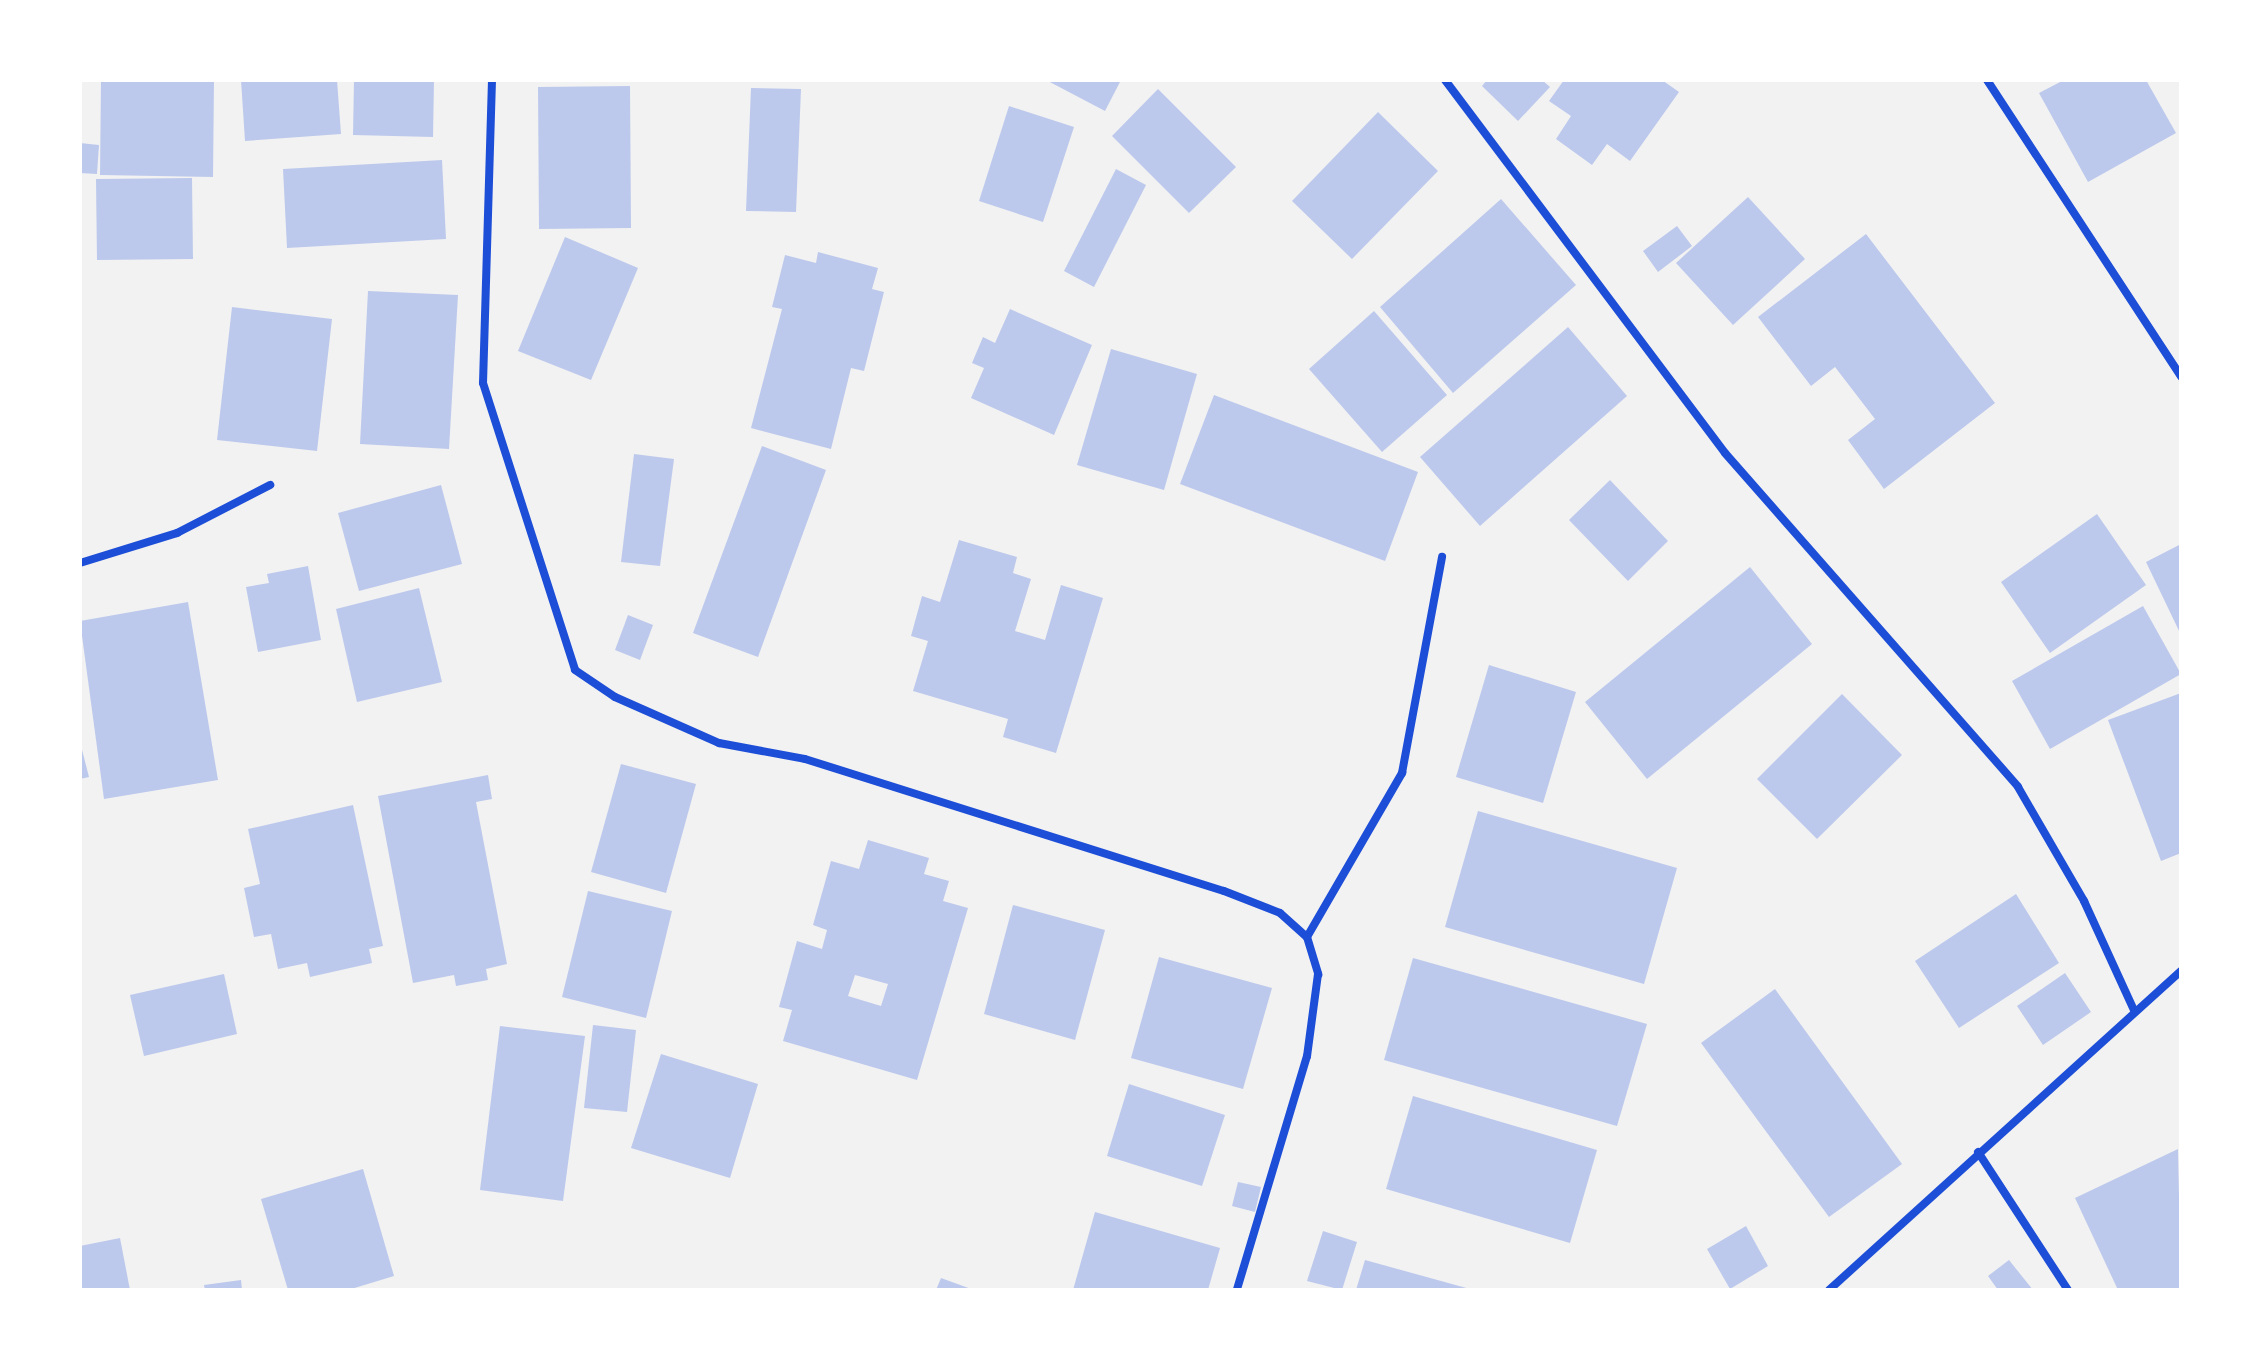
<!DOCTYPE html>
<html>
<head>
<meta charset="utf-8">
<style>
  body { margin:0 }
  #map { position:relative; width:2261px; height:1370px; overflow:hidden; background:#f2f2f2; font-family:Figtree,sans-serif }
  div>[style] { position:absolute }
  .building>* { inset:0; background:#bdc9ec }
  .minor>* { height:8px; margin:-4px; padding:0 4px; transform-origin:4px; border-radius:4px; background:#1d4ed8 }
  span { translate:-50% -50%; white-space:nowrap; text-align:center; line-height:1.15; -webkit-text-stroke:6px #fff; paint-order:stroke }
  .frame { position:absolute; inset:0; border:82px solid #fff; pointer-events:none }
</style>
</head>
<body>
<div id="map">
  <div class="building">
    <div style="clip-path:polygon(101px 80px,214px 80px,213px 177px,100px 175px)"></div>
    <div style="clip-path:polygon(241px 80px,337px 80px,341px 134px,245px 141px)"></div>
    <div style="clip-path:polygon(354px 80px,434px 80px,433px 137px,353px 135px)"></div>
    <div style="clip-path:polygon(1046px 80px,1121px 80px,1105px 111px)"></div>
    <div style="clip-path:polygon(1487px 80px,1542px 80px,1550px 87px,1518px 121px,1482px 86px)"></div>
    <div style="clip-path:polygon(1564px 80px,1662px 80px,1679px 92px,1630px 161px,1607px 144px,1592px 165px,1556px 139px,1571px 116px,1549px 101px)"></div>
    <div style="clip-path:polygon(2064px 80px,2146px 80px,2176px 133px,2088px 182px,2039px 93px)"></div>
    <div style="clip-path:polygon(630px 86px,631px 228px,539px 229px,538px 87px)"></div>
    <div style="clip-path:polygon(751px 88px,801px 89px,796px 212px,746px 211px)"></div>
    <div style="clip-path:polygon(1158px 89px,1236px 167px,1189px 213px,1112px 136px)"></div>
    <div style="clip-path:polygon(1009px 106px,1074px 127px,1043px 222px,979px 201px)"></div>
    <div style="clip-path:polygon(1378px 112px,1438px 171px,1352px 259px,1292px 201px)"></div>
    <div style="clip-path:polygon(80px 143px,99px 145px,97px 174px,80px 173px)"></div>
    <div style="clip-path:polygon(442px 160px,446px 239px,287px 248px,283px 169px)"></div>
    <div style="clip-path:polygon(1116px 169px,1146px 185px,1094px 287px,1064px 271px)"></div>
    <div style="clip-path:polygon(192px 178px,193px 259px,97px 260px,96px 179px)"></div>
    <div style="clip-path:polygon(1748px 197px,1805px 259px,1733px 325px,1676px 263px)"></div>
    <div style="clip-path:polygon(1501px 199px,1576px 285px,1453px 393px,1380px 307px)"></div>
    <div style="clip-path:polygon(1677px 226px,1692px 246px,1658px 272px,1643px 251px)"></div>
    <div style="clip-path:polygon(1866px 234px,1995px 403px,1884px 489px,1848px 440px,1875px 419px,1835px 367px,1811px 386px,1758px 317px)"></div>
    <div style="clip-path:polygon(565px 237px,638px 268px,591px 380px,518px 351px)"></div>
    <div style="clip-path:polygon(818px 252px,878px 268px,872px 289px,884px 292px,864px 371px,851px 368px,831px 449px,751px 428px,782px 309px,772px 307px,785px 255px,816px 263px)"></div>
    <div style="clip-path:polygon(368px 291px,458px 295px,449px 449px,360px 444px)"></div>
    <div style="clip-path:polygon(232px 307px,332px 319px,317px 451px,217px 440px)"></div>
    <div style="clip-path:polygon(1010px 309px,1092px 345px,1054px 435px,971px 398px,984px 368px,972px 363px,983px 337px,995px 343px)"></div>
    <div style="clip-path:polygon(1374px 311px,1447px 395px,1382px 452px,1309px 369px)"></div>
    <div style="clip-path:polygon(1568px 327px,1627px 396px,1480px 526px,1420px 457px)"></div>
    <div style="clip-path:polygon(1111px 349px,1197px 374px,1164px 490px,1077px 465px)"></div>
    <div style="clip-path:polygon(1214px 395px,1418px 472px,1385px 561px,1180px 484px)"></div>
    <div style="clip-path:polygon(762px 446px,826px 470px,758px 657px,693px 633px)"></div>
    <div style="clip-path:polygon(634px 454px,674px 459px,660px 566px,621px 562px)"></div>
    <div style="clip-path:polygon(1610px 480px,1668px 541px,1628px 581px,1569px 520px)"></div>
    <div style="clip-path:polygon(441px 485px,462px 564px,359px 591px,338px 513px)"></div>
    <div style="clip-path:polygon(2097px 514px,2146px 585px,2050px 653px,2001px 582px)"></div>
    <div style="clip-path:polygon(959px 540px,1017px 557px,1013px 573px,1031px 579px,1015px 631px,1045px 640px,1061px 585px,1103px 598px,1056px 753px,1003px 737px,1008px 719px,913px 691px,928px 641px,911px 636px,922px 596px,940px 602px)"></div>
    <div style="clip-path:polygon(2181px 544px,2181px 635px,2146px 562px)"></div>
    <div style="clip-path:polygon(308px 566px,321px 640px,258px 652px,246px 587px,269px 583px,267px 574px)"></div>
    <div style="clip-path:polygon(1750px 567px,1812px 644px,1647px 779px,1585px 702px)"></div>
    <div style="clip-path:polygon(419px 588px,442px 682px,357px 702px,336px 609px)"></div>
    <div style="clip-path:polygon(188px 602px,218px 780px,104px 799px,80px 621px)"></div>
    <div style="clip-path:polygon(2143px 606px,2181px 674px,2050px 749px,2012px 681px)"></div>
    <div style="clip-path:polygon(628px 615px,653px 625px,640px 660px,615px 650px)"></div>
    <div style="clip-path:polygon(1489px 665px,1576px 692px,1543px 803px,1456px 777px)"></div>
    <div style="clip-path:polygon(2181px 693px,2181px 853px,2161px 861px,2108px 720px)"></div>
    <div style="clip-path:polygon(1842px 694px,1902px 755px,1817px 839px,1757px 779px)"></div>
    <div style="clip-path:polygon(80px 742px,89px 777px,80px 779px)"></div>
    <div style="clip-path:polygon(621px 764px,696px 784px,666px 893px,591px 872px)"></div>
    <div style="clip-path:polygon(488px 775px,492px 799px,476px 802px,507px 964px,486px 969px,488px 980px,456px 986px,454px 975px,413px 983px,378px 796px)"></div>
    <div style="clip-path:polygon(353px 805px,383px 946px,369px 949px,372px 963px,310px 977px,307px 963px,278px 969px,271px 934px,254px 937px,244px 888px,260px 884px,248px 829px)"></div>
    <div style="clip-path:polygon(1478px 811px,1677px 868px,1644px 984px,1445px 927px)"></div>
    <div style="clip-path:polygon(evenodd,868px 840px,929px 858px,924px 874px,949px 881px,943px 901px,968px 908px,917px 1080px,783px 1041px,792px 1010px,779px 1007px,797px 941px,822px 949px,827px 930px,813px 925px,831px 861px,859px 869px,868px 840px,855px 975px,888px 984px,881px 1006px,848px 996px,855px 975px)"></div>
    <div style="clip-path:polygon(588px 891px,672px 911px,646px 1018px,562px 997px)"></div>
    <div style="clip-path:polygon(2016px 894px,2059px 963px,1959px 1028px,1915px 961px)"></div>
    <div style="clip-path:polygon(1013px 905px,1105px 930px,1075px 1040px,984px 1014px)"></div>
    <div style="clip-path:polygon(1159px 957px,1272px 988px,1243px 1089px,1131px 1058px)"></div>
    <div style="clip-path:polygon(1413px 958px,1647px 1024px,1617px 1126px,1384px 1060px)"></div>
    <div style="clip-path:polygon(2065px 973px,2091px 1012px,2043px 1045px,2017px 1006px)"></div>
    <div style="clip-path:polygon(224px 974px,237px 1034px,144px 1056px,130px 995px)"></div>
    <div style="clip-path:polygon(1775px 989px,1902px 1164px,1829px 1217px,1701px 1043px)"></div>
    <div style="clip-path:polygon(593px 1025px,636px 1030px,627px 1112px,584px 1108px)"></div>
    <div style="clip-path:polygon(500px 1026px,585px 1036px,563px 1201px,480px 1190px)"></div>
    <div style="clip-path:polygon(661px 1054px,758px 1084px,730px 1178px,631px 1148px)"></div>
    <div style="clip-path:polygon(1129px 1084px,1225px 1115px,1202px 1186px,1107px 1156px)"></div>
    <div style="clip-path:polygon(1413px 1096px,1597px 1150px,1570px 1243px,1386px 1189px)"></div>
    <div style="clip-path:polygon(2178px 1149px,2181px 1290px,2118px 1290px,2075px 1198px)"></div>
    <div style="clip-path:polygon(363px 1169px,394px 1276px,348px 1290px,288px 1290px,261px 1199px)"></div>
    <div style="clip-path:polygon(1238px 1182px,1261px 1187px,1255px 1212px,1232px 1206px)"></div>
    <div style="clip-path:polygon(1095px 1212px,1220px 1248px,1208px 1290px,1073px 1290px)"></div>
    <div style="clip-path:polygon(1746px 1226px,1768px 1266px,1730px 1289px,1707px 1249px)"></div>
    <div style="clip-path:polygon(1323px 1231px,1357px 1242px,1342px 1290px,1307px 1281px)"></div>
    <div style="clip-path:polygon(120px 1238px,130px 1290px,80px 1290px,80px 1246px)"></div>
    <div style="clip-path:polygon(1365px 1260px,1470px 1289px,1470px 1290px,1356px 1290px)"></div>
    <div style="clip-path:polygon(2009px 1260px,2033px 1290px,1998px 1290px,1988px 1276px)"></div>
    <div style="clip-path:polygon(941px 1278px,974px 1290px,936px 1290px)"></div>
    <div style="clip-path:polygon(241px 1280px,242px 1290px,205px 1290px,204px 1285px)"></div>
  </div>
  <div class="minor">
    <div style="left:492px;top:80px;width:303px;rotate:91.7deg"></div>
    <div style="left:483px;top:383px;width:301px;rotate:72.2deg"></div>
    <div style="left:575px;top:670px;width:48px;rotate:34deg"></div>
    <div style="left:615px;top:697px;width:114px;rotate:23.9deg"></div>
    <div style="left:719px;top:743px;width:87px;rotate:10.5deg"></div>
    <div style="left:805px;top:759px;width:439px;rotate:17.5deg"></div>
    <div style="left:1224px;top:891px;width:60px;rotate:21.4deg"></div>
    <div style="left:1280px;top:913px;width:36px;rotate:42deg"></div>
    <div style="left:1307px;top:937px;width:39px;rotate:73deg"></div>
    <div style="left:1318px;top:974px;width:83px;rotate:97.6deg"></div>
    <div style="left:1307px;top:1056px;width:244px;rotate:106.7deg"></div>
    <div style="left:1445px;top:80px;width:466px;rotate:53.1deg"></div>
    <div style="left:1725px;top:453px;width:444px;rotate:48.7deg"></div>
    <div style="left:2018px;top:787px;width:132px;rotate:59.9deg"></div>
    <div style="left:2084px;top:901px;width:120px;rotate:65.4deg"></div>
    <div style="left:1987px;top:80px;width:355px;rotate:56.8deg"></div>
    <div style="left:80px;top:563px;width:102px;rotate:-17.2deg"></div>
    <div style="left:177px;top:533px;width:105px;rotate:-27.3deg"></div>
    <div style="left:1307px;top:937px;width:190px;rotate:-59.9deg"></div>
    <div style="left:1402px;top:773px;width:220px;rotate:-79.5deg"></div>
    <div style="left:1978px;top:1152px;width:165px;rotate:56.9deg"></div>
    <div style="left:1829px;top:1290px;width:475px;rotate:-42.2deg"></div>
  </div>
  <div class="frame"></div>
</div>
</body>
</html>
